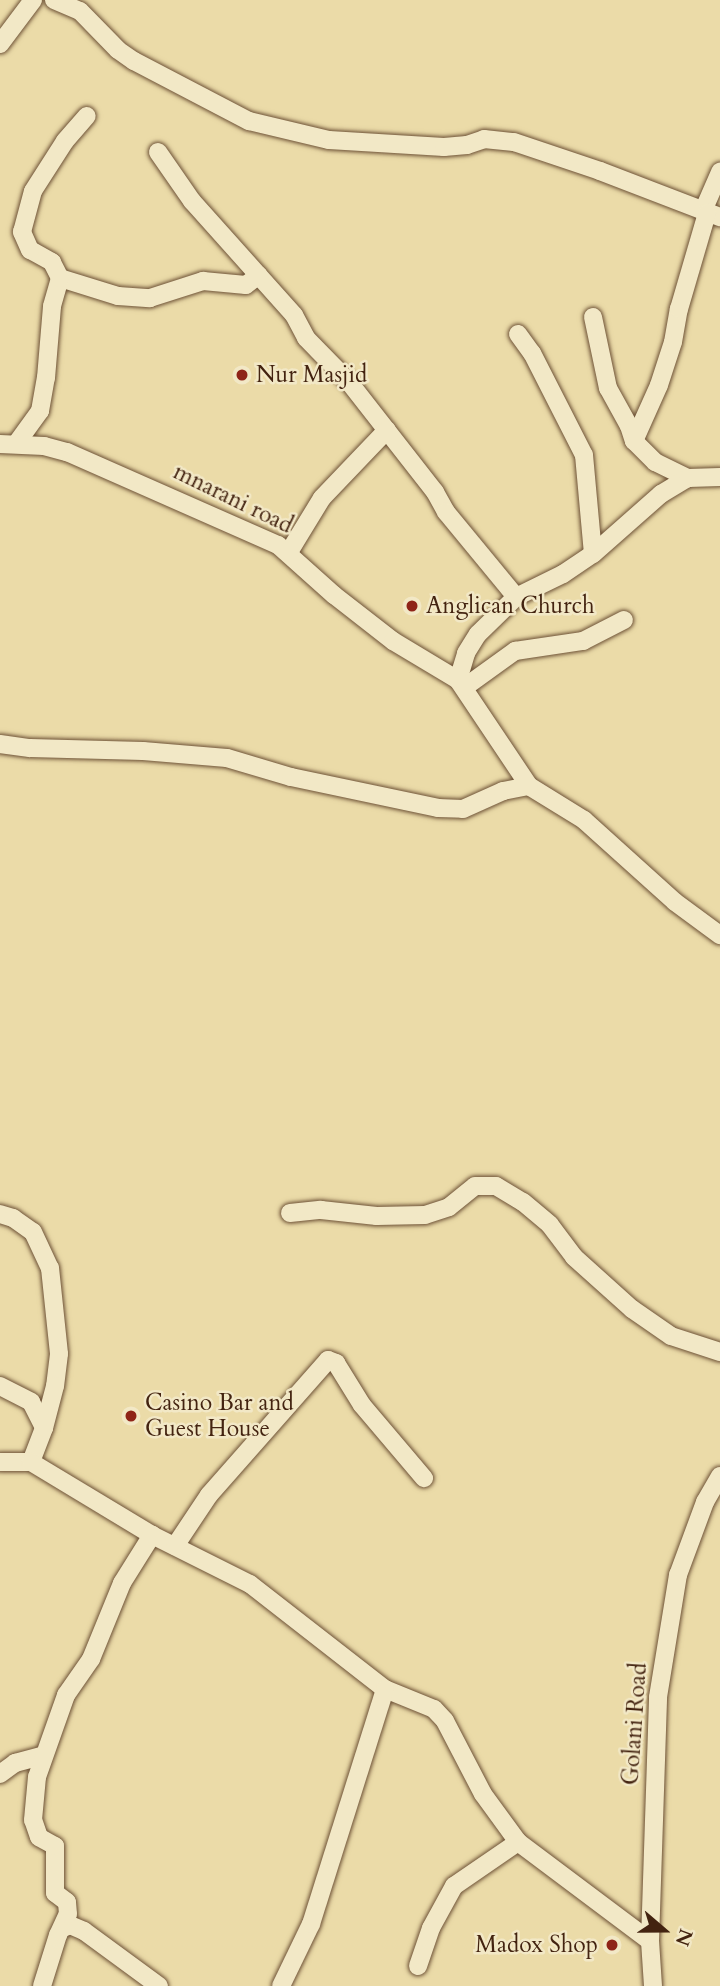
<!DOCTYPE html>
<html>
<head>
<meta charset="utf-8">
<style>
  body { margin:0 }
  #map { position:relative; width:720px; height:1986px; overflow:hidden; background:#ebdba8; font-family:Cardo,serif }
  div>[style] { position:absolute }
  .roads { filter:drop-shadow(0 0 2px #6d5136) drop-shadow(0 0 2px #6d5136) }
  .minor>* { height:18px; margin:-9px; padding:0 9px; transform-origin:9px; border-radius:9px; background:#f2e8c6 }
  .dots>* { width:19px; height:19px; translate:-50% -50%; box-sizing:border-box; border:4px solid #f2e8c6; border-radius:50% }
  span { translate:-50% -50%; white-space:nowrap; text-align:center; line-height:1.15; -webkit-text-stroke:5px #f2e8c6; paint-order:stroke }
  .poi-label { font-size:23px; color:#432310 }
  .left { translate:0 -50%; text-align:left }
  .right { translate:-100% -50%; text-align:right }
  .street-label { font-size:23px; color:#432310 }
  .north { position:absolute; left:629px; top:1895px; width:70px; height:70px; -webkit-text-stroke:5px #f2e8c6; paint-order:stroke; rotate:110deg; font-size:19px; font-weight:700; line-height:28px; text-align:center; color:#432310 }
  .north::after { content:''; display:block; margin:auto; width:24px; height:32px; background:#432310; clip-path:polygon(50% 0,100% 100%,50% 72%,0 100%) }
</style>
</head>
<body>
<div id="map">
  <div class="roads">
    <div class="minor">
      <div style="left:54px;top:0;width:28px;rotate:23deg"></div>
      <div style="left:80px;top:11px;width:54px;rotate:45.7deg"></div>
      <div style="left:118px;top:50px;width:19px;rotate:35deg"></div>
      <div style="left:134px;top:61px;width:130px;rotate:27.6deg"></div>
      <div style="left:249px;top:121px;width:82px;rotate:13.4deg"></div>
      <div style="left:329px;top:140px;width:115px;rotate:3.5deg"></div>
      <div style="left:444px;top:147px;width:23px;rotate:-5deg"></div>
      <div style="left:467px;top:145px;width:18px;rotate:-19deg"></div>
      <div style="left:484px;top:139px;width:30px;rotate:6deg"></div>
      <div style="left:514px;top:142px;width:91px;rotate:18.6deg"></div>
      <div style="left:600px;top:171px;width:129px;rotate:21deg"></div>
      <div style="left:0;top:44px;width:55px;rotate:-53.1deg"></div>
      <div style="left:158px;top:152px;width:60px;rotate:55.2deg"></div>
      <div style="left:192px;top:201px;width:153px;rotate:48.2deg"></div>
      <div style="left:294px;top:315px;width:26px;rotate:62deg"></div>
      <div style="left:306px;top:338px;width:62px;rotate:45.7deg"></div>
      <div style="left:349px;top:382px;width:140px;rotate:52deg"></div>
      <div style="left:435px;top:492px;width:23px;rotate:61deg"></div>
      <div style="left:446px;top:512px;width:110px;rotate:50.5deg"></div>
      <div style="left:703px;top:211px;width:43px;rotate:-66.4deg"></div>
      <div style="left:60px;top:278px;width:61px;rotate:17.2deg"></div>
      <div style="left:118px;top:296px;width:32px;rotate:4deg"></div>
      <div style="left:150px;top:298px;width:56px;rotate:-17.8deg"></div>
      <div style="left:203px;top:281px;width:43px;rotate:5.3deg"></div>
      <div style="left:246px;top:285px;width:16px;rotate:-38deg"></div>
      <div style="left:593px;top:317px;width:73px;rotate:78.1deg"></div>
      <div style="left:608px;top:388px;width:43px;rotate:61.1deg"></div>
      <div style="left:629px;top:426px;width:16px;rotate:72deg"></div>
      <div style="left:634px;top:441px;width:30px;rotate:45deg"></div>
      <div style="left:655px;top:462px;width:37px;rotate:26deg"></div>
      <div style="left:518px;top:334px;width:24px;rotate:54deg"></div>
      <div style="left:532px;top:353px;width:114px;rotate:63deg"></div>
      <div style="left:584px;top:455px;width:99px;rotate:84.8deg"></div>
      <div style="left:634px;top:441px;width:61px;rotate:-65.9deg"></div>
      <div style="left:659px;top:385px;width:45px;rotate:-72deg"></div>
      <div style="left:673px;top:342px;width:34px;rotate:-80deg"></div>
      <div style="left:679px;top:309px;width:100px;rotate:-73.7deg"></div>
      <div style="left:0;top:444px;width:44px;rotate:2.6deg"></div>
      <div style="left:44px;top:446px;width:24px;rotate:15deg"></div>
      <div style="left:67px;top:452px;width:231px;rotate:23.8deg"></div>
      <div style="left:278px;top:545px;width:75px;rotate:41.8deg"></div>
      <div style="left:334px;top:595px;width:75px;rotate:37.9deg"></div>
      <div style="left:393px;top:641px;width:76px;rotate:31deg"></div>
      <div style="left:458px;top:680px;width:128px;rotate:56.2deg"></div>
      <div style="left:529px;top:786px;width:65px;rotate:31.7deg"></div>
      <div style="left:584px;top:820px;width:122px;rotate:42deg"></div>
      <div style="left:675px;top:902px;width:56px;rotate:36.3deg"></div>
      <div style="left:16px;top:444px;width:41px;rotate:-54deg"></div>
      <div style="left:40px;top:411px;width:34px;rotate:-80deg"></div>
      <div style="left:46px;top:378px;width:72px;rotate:-85.2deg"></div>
      <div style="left:52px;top:306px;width:29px;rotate:-74deg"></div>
      <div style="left:60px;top:278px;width:18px;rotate:-117deg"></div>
      <div style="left:52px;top:262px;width:25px;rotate:-151deg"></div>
      <div style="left:30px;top:250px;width:20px;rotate:-114deg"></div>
      <div style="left:22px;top:232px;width:42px;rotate:-75deg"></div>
      <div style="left:33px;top:191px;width:59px;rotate:-57.4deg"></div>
      <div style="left:65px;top:141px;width:33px;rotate:-49deg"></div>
      <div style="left:289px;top:552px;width:63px;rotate:-58.6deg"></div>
      <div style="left:322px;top:498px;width:94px;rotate:-46.3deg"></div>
      <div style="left:458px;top:680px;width:28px;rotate:-73deg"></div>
      <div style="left:466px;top:653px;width:22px;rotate:-58deg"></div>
      <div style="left:478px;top:634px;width:53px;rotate:-44.2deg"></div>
      <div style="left:516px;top:597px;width:52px;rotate:-26.1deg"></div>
      <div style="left:563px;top:574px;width:36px;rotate:-34deg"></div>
      <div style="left:593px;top:554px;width:91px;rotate:-41.4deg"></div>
      <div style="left:661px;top:494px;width:31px;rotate:-31deg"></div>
      <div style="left:688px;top:478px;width:32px;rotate:-2deg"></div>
      <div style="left:465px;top:687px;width:62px;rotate:-35.8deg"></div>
      <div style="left:515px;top:651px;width:69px;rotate:-8.4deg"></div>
      <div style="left:583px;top:641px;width:46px;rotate:-27.1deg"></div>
      <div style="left:0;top:744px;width:30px;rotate:8deg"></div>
      <div style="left:30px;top:748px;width:113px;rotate:1.5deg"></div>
      <div style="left:143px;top:751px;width:84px;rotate:4.8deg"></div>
      <div style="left:227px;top:758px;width:67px;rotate:16.5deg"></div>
      <div style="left:291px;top:777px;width:150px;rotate:11.9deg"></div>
      <div style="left:438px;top:808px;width:25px;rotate:2deg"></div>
      <div style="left:463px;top:809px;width:44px;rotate:-24.2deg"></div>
      <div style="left:503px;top:791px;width:26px;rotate:-11deg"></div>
      <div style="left:290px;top:1213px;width:31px;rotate:-6deg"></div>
      <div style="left:321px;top:1210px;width:56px;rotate:6.1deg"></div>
      <div style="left:377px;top:1216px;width:48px;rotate:-1.2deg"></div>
      <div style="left:425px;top:1215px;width:25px;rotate:-18deg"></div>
      <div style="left:449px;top:1207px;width:33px;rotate:-39deg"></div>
      <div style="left:475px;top:1186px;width:21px"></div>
      <div style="left:496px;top:1186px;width:31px;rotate:31deg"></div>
      <div style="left:523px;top:1202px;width:35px;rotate:40deg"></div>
      <div style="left:550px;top:1225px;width:40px;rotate:53deg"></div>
      <div style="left:574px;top:1257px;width:78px;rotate:41.9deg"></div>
      <div style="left:632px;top:1309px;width:47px;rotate:34.7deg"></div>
      <div style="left:671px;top:1336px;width:52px;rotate:18.1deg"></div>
      <div style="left:0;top:1214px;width:14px;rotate:17deg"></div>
      <div style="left:13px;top:1218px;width:24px;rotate:35deg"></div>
      <div style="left:33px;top:1232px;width:40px;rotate:65deg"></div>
      <div style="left:50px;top:1268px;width:86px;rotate:84deg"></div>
      <div style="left:59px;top:1354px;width:32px;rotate:97deg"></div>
      <div style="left:55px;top:1386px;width:43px;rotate:104.7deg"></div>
      <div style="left:44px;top:1428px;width:36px;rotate:111deg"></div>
      <div style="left:0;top:1386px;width:35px;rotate:27deg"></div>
      <div style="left:31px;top:1402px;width:29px;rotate:63deg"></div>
      <div style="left:0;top:1462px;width:31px"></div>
      <div style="left:31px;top:1462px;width:141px;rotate:31.1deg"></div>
      <div style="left:152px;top:1535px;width:110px;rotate:26.6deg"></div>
      <div style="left:250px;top:1584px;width:171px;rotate:37.9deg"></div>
      <div style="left:385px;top:1689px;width:53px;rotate:22.2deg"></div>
      <div style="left:434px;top:1709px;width:16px;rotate:47deg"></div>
      <div style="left:445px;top:1721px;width:82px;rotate:62.5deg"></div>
      <div style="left:483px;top:1794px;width:59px;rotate:53.9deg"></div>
      <div style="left:518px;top:1842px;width:165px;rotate:36.9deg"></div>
      <div style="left:175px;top:1546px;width:61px;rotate:-56.3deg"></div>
      <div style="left:209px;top:1495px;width:180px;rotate:-48.6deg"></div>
      <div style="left:328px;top:1360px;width:9px;rotate:21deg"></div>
      <div style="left:336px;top:1363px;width:49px;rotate:58.2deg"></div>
      <div style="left:362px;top:1405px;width:96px;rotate:49.7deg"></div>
      <div style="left:0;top:1774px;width:19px;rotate:-36deg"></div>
      <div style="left:15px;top:1763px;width:28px;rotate:-15deg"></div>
      <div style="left:63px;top:1928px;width:8px;rotate:-23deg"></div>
      <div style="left:70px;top:1925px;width:15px;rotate:23deg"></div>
      <div style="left:84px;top:1931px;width:93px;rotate:36.3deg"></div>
      <div style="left:418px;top:1966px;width:40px;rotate:-71.1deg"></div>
      <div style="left:431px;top:1928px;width:48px;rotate:-61.3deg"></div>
      <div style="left:454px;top:1886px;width:78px;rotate:-34.5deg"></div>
      <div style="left:42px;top:1986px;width:53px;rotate:-72.6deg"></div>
      <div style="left:58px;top:1935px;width:23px;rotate:-65deg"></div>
      <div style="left:68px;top:1914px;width:12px;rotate:-95deg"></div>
      <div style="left:67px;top:1902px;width:15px;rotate:-143deg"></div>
      <div style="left:55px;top:1893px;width:47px;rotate:-90deg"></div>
      <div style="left:55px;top:1846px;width:18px;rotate:-151deg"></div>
      <div style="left:39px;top:1837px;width:18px;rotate:-109deg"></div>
      <div style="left:33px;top:1820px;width:43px;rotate:-84.7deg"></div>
      <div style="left:37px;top:1777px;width:87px;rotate:-70.5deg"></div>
      <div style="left:66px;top:1695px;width:44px;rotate:-55.2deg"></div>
      <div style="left:91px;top:1659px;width:82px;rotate:-67.8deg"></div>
      <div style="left:122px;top:1583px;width:57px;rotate:-58deg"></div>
      <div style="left:281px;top:1986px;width:69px;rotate:-64.2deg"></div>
      <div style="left:311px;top:1924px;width:246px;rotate:-72.5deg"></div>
      <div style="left:653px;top:1986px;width:45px;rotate:-93.8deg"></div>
      <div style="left:650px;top:1941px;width:244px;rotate:-88.1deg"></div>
      <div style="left:658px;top:1697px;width:124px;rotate:-80.7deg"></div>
      <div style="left:678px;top:1575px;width:78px;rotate:-69.7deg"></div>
      <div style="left:705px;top:1502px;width:30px;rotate:-60deg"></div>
    </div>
  </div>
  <div class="dots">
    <div style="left:242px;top:375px;background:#8f2418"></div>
    <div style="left:412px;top:606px;background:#8f2418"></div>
    <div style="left:131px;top:1416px;background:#8f2418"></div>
    <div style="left:612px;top:1945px;background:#8f2418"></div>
  </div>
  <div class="poi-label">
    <span class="left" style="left:256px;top:375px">Nur Masjid</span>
    <span class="left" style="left:426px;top:606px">Anglican Church</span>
    <span class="left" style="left:145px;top:1416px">Casino Bar and<br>Guest House</span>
    <span class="right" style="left:598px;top:1945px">Madox Shop</span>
  </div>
  <div class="street-label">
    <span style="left:233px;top:499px;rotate:26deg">mnarani road</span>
    <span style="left:635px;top:1724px;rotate:-86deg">Golani Road</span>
  </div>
  <div class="north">N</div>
</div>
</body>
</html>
